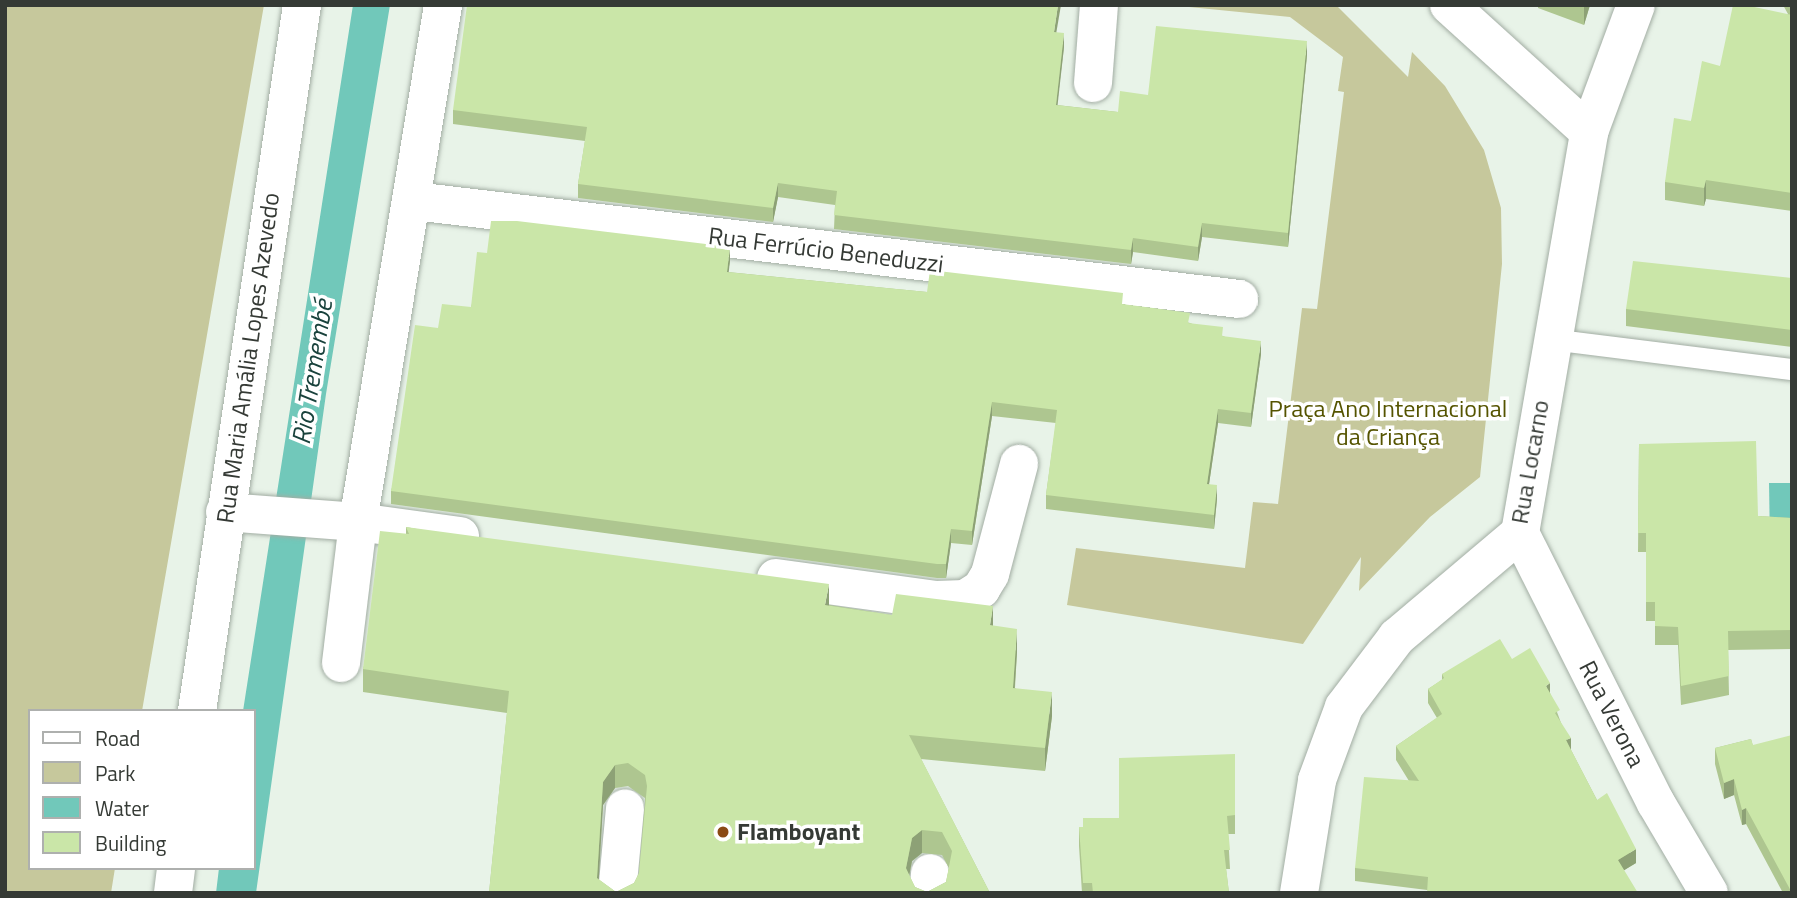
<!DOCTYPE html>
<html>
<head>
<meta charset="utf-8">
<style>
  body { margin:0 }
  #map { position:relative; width:1797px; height:898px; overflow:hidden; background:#e8f3e8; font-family:"Titillium Web",sans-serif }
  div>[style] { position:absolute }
  .green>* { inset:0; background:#c6c89c }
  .water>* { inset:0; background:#71c8ba }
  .roads { filter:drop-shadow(0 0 2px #a2ada3) drop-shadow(0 0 2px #a2ada3) }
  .service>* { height:21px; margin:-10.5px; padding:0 10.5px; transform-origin:10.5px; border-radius:10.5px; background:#fff }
  .minor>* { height:38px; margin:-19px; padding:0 19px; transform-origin:19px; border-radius:19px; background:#fff }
  .secondary>* { height:38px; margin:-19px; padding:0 19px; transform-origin:19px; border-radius:19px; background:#fff }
  .wall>* { inset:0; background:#aec690 }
  .shaded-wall>* { inset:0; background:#8da176 }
  .building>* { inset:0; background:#cae6a8 }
  .dots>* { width:19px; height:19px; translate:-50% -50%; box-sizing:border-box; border:4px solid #fff; border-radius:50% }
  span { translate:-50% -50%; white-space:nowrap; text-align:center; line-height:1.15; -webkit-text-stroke:7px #fff; paint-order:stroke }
  .street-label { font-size:24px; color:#353a35 }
  .park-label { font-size:24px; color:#555400 }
  .poi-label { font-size:24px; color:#353a35; font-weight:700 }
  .left { translate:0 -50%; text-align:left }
  .water-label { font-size:26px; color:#19423c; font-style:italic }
  .frame { position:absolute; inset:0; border:7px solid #353a35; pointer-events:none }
  .legend { position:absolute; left:28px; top:709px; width:228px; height:161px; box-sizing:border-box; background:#fff; border:2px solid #aeb0ae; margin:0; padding:9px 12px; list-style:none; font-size:21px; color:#353a35 }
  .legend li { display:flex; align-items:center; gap:14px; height:35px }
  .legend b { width:35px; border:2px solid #aeb0ae }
</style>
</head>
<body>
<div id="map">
  <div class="green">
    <div style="clip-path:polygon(5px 5px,264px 5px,142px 711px,30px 711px,30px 868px,115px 868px,111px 893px,5px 893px)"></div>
    <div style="clip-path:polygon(1169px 5px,1336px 5px,1408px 77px,1412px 52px,1445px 86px,1484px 150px,1501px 208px,1502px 264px,1480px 477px,1430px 517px,1359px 591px,1361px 557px,1303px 644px,1067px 605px,1076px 548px,1245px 568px,1253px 502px,1278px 504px,1302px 308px,1317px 309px,1344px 92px,1338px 91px,1343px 57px,1290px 17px)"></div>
  </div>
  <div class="water">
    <div style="clip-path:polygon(353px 5px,390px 5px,326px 394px,256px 893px,216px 893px,219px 868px,254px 868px,254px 711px,243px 711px)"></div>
    <div style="clip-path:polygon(1769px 483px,1792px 483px,1792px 545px,1770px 545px)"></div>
  </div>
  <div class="roads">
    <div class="service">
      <div style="left:1550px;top:339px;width:244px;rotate:7.1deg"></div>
    </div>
    <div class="minor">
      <div style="left:1449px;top:5px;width:189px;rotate:42.2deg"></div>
      <div style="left:1093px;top:83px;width:78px;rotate:-85.6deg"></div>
      <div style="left:414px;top:201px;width:831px;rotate:6.77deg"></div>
      <div style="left:225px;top:512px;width:133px;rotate:4.3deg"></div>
      <div style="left:358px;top:522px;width:103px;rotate:7.8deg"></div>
      <div style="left:1520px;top:533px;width:302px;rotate:63.3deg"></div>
      <div style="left:1656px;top:803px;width:104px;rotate:59.5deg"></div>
      <div style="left:776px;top:578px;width:162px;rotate:7.8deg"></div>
      <div style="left:936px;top:600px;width:29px;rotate:-2deg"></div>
      <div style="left:965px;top:599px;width:19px;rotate:-32deg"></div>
      <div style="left:981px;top:589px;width:17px;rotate:-59deg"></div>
      <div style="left:990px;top:574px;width:114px;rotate:-75.2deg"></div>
      <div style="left:341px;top:663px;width:142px;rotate:-83.1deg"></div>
      <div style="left:358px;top:522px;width:524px;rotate:-80.66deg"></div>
      <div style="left:617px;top:893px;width:85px;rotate:-84.6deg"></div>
      <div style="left:928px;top:893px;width:20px;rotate:-84deg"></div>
      <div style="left:1299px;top:893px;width:114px;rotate:-80.9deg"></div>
      <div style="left:1317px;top:780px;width:78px;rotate:-69.7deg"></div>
      <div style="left:1344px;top:707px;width:88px;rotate:-52.9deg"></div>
      <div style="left:1397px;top:637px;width:161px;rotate:-40.2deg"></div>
      <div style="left:1520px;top:533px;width:407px;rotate:-80.2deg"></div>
      <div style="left:1589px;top:132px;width:135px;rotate:-69.7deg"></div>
    </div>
    <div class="secondary">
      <div style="left:197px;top:711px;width:714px;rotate:-81.54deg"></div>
      <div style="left:173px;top:893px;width:25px;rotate:-83deg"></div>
    </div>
  </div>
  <div class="wall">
    <div style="clip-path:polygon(1538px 5px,1590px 5px,1584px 25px,1538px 8px)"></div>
    <div style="clip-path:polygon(1783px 5px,1792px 5px,1792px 211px,1706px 199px,1704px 206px,1665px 200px,1665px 182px,1691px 121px,1720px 66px,1788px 14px)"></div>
    <div style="clip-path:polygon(1056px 32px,1064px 47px,1057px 105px,1118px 112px,1148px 95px,1307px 55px,1288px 247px,1202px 237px,1198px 261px,1133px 252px,1131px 264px,834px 229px,835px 205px,778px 197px,773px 222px,578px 198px,578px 184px,585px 141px,453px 124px,453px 110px)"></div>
    <div style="clip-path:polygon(487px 253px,730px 261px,728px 272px,927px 292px,1123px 304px,1190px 323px,1223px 336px,1261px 354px,1251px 427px,1218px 423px,1209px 484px,1217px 499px,1214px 529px,1046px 509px,1046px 495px,1056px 423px,992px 416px,972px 545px,951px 543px,946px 578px,937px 578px,391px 504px,391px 491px,438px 328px,471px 307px)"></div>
    <div style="clip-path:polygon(1792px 278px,1792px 347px,1626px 326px,1626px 309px)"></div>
    <div style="clip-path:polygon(1639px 444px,1758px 516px,1792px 518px,1792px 649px,1728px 650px,1729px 695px,1681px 705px,1678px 645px,1655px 645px,1655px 621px,1646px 621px,1646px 552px,1638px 552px)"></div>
    <div style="clip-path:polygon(evenodd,406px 527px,829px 605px,892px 615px,993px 626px,1017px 652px,1015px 688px,1052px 716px,1045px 771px,921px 759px,990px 893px,489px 893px,507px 713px,363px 692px,363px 669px,406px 534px,406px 527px,628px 786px,645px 798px,645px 802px,639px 873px,634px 883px,616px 892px,598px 879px,603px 805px,615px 788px,628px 786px,406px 527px,922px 853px,942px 855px,949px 868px,946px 882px,927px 892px,915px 887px,909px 875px,912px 861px,922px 853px)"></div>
    <div style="clip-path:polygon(1512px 659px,1550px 693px,1571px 750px,1597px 800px,1636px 863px,1624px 870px,1427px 890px,1355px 881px,1355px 868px,1409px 781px,1396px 760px,1396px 746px,1437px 718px,1428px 703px,1428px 689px,1442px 680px,1442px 674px)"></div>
    <div style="clip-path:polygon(1751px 739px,1792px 893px,1783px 893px,1746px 824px,1742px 825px,1734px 795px,1724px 799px,1715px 764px,1715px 748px)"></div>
    <div style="clip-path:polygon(1235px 754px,1235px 834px,1228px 834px,1230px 869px,1226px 869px,1229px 893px,1082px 893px,1079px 846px,1079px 827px,1083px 827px,1083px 818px,1119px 818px)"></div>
  </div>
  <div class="shaded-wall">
    <div style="clip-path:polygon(1058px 5px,1061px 5px,1054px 46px,1054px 32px)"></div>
    <div style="clip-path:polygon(1585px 5px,1590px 5px,1584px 25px,1584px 7px)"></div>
    <div style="clip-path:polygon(1064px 33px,1064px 47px,1056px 119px,1056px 105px)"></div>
    <div style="clip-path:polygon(1307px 41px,1307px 55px,1288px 247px,1288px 233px)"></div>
    <div style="clip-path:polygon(1706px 180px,1706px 199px,1704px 206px,1704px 188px)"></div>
    <div style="clip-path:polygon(778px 183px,778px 197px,773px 222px,773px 208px)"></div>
    <div style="clip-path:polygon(1202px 223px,1202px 237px,1198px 261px,1198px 247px)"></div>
    <div style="clip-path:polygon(1133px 238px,1133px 252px,1131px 264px,1131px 250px)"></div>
    <div style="clip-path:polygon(730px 247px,730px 261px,727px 286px,727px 272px)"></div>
    <div style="clip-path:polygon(1261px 341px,1261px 354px,1251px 427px,1251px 413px)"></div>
    <div style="clip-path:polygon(992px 402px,992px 416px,972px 545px,972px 531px)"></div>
    <div style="clip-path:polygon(1218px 409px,1218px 423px,1207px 498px,1207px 484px)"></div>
    <div style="clip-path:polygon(1217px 485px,1217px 499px,1214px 529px,1214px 515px)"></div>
    <div style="clip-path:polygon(951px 529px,951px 543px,946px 578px,946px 564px)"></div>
    <div style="clip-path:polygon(829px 584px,829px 608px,825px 605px)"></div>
    <div style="clip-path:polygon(993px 606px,993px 630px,990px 625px)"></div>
    <div style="clip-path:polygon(1017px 629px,1017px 652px,1013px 711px,1013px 688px)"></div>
    <div style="clip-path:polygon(1550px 683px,1550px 697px,1546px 686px)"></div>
    <div style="clip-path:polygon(1052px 692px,1052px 716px,1045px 771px,1045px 748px)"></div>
    <div style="clip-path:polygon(1571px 738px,1571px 752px,1566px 740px)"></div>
    <div style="clip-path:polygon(615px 765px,615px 788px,603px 805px,598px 893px,597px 878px,603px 782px)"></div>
    <div style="clip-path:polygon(1734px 779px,1734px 795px,1724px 799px,1724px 783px)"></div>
    <div style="clip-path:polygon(1746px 808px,1746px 824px,1742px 825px,1742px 810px)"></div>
    <div style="clip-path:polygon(922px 830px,922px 853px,912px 861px,906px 892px,906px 868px,912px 838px)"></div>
    <div style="clip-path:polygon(1636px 849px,1636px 863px,1618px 874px,1618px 860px)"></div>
  </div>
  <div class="building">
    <div style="clip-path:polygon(467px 5px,1058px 5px,1054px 32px,1064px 33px,1056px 105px,1118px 112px,1120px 91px,1148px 95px,1156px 26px,1307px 41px,1288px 233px,1202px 223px,1198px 247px,1133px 238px,1131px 250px,834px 215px,837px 191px,778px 183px,773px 208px,578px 184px,587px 127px,453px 110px)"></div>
    <div style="clip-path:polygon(1733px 5px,1745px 5px,1792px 15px,1792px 193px,1706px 180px,1704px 188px,1665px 182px,1674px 118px,1691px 121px,1702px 61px,1720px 66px)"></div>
    <div style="clip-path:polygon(491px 221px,517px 221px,730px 247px,727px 272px,927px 292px,930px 270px,1123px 293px,1122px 304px,1190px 313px,1188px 323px,1223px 327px,1222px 336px,1261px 341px,1251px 413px,1218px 409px,1207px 484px,1217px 485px,1214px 515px,1046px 495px,1057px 410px,992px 402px,972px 531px,951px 529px,946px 564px,937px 564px,391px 491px,415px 325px,438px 328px,442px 304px,471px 307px,477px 252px,487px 253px)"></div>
    <div style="clip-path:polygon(1633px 261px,1792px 278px,1792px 330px,1626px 309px)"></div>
    <div style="clip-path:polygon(1756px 441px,1758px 516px,1792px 518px,1792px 630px,1728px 631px,1729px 676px,1681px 686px,1678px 627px,1655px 626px,1655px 602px,1646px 602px,1646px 533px,1638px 533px,1639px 444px)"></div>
    <div style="clip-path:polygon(evenodd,406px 527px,829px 584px,825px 605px,892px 615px,896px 594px,993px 606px,990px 625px,1017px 629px,1013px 688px,1052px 692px,1045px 748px,909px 735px,990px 893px,489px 893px,509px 691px,363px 669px,380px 531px,409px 534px,406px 527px,628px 763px,645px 775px,647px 786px,639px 873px,634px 883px,616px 892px,597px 878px,603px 782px,615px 765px,628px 763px,406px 527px,922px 830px,942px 832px,952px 851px,946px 882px,927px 892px,915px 887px,906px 868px,912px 838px,922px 830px)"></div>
    <div style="clip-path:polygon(1500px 639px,1512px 659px,1530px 648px,1550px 683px,1546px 686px,1560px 710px,1555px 713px,1571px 738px,1566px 740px,1597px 800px,1607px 793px,1636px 849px,1618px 860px,1638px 893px,1427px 893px,1428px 877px,1355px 868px,1364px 777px,1419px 781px,1396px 746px,1442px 714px,1428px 689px,1444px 678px,1442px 674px)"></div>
    <div style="clip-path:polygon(1792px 735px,1792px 893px,1746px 808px,1742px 810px,1734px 779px,1724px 783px,1715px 748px,1751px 739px,1753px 745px)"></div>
    <div style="clip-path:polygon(1235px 754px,1235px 815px,1227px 816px,1230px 850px,1224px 850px,1229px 893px,1093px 893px,1092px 883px,1083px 883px,1079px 827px,1083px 827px,1083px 818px,1119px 818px,1119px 758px)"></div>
  </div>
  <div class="dots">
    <div style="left:723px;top:832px;background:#8a4914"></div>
  </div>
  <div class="street-label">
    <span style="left:826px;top:250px;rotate:7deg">Rua Ferrúcio Beneduzzi</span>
    <span style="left:248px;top:358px;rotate:-82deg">Rua Maria Amália Lopes Azevedo</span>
    <span style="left:1530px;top:462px;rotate:-80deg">Rua Locarno</span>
    <span style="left:1612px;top:714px;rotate:63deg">Rua Verona</span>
  </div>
  <div class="park-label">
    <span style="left:1388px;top:423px">Praça Ano Internacional<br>da Criança</span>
  </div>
  <div class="poi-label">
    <span class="left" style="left:737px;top:832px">Flamboyant</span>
  </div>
  <div class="water-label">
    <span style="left:312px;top:372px;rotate:-81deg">Rio Tremembé</span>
  </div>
  <div class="frame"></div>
  <ul class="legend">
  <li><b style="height:9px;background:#fff"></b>Road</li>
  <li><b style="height:19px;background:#c6c89c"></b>Park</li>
  <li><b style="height:19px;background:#71c8ba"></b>Water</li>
  <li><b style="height:19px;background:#cae6a8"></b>Building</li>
  </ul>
</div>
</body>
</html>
